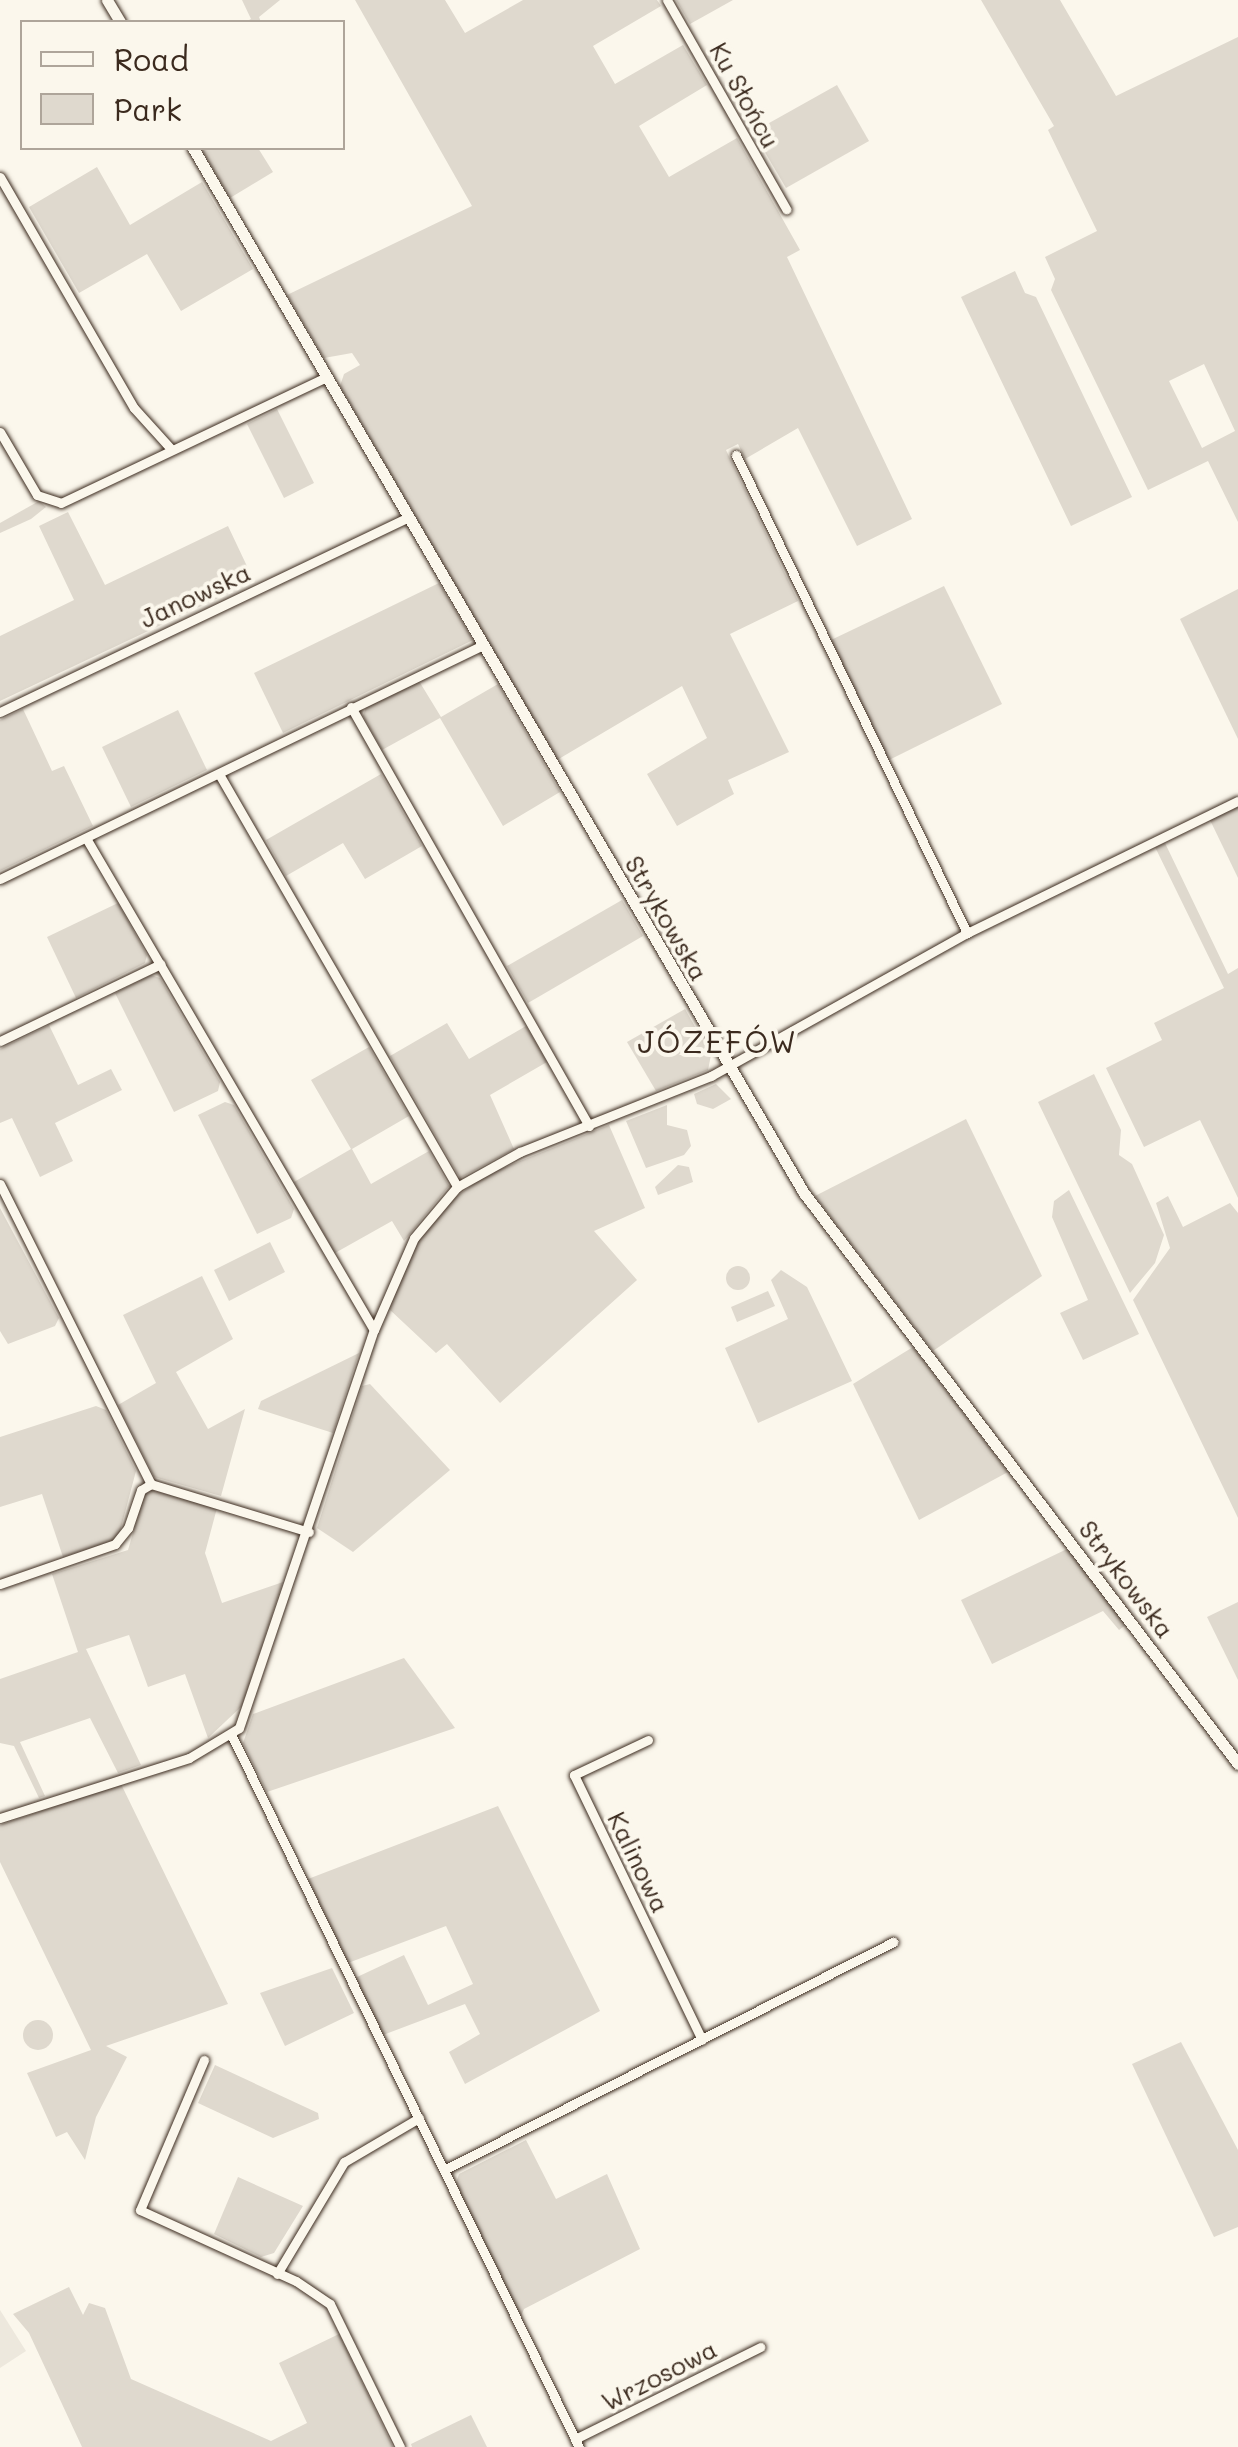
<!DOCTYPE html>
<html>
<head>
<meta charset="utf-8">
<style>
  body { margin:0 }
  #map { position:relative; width:1238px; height:2447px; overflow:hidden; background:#fbf7ec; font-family:Mali,sans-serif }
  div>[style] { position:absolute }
  .built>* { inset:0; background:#ede8dd }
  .green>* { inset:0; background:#dfd9ce }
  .round { border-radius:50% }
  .roads { filter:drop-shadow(0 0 2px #3b2a1e) drop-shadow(0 0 2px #3b2a1e) }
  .minor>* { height:9px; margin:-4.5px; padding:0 4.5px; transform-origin:4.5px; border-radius:4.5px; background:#fbf7ec }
  .tertiary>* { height:11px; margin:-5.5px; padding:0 5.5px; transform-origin:5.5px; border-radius:5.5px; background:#fbf7ec }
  span { translate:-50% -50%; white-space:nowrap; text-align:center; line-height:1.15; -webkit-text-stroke:8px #fbf7ec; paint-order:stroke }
  .street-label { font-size:25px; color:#3b2a1e }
  .quarter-label { font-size:30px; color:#3b2a1e; letter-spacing:2.5px }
  .legend { position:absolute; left:20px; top:20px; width:325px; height:130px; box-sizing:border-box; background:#fbf7ec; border:2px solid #aea59a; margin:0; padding:12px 18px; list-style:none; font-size:30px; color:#3b2a1e }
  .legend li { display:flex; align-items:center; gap:20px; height:50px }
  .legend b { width:50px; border:2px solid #aea59a }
</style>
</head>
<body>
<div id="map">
  <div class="built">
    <div style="clip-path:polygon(0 2310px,26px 2351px,0 2368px)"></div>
  </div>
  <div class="green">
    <div style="clip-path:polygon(242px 0,280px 0,259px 17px,261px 22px,245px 22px,251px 19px)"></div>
    <div style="clip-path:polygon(355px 0,445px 0,465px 33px,523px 0,657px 0,661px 6px,593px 46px,615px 84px,683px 45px,707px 85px,639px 126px,669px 177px,737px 138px,800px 250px,787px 257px,912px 519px,857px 546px,798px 428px,745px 459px,738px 444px,726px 450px,798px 601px,730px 634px,789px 752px,728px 780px,734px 794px,677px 826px,647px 774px,707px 738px,682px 686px,557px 760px,340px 386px,344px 374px,360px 365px,352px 353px,324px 358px,287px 295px,472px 206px)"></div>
    <div style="clip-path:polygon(676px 0,733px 0,690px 24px)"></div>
    <div style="clip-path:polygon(evenodd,981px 0,1060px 0,1116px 96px,1238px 37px,1238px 522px,1208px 461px,1148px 490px,1051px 290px,1055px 279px,1045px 257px,1097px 231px,1048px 130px,1054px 126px,981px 0,1204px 364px,1235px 431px,1202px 448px,1169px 381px,1204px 364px)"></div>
    <div style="clip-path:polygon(837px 85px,869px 141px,786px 188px,753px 132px)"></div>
    <div style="clip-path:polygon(201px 148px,258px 148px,273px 172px,230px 198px)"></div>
    <div style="clip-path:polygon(97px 167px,130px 225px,202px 182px,253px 269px,181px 311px,147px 254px,79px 293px,29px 207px)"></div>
    <div style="clip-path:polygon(1015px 271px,1025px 293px,1036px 297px,1132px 497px,1071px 526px,961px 297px)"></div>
    <div style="clip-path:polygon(277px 409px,314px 483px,284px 498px,247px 424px)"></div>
    <div style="clip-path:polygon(39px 501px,46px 507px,31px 519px,0 533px,0 523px)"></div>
    <div style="clip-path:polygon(68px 512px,105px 585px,228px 526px,254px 581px,0 701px,0 636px,74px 600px,39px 526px)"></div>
    <div style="clip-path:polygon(439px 583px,473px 640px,283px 733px,254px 673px)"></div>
    <div style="clip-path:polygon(944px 586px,1002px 704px,889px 760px,831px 640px)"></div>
    <div style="clip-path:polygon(1238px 589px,1238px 739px,1180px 619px)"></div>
    <div style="clip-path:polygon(419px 681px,441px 717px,498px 684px,560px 792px,503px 826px,440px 718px,382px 750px,363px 716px,366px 707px)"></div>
    <div style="clip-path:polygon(23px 709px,52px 771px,64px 766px,93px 826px,0 871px,0 720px)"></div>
    <div style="clip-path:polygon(178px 710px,207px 770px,131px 807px,102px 747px)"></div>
    <div style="clip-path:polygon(381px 774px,422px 846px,365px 879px,343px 843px,286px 876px,266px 840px)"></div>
    <div style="clip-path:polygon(1238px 806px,1238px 878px,1210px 820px)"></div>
    <div style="clip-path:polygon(1165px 843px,1228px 974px,1238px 968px,1238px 1198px,1200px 1120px,1144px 1147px,1106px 1068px,1162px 1040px,1154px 1023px,1224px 988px,1155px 847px)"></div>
    <div style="clip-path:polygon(622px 900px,643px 936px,528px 1003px,507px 966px)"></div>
    <div style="clip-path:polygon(118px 903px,147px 955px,145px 963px,76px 998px,47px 937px)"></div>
    <div style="clip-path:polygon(151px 975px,160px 978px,220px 1082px,218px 1091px,174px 1112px,115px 993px)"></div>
    <div style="clip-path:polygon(685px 1009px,711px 1055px,708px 1070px,656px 1091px,627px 1042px)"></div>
    <div style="clip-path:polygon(447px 1023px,469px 1059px,526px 1026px,547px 1062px,490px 1095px,514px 1149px,460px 1178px,390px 1056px)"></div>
    <div style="clip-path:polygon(49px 1025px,78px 1085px,111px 1069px,122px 1090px,55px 1123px,73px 1161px,40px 1177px,12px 1118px,0 1123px,0 1049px)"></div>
    <div style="clip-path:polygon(369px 1047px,409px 1116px,352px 1149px,371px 1184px,429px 1151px,449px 1186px,404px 1241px,392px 1221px,335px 1253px,294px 1182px,351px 1149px,311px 1080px)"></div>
    <div style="clip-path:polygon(1094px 1074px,1121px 1130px,1119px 1155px,1132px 1164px,1164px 1235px,1155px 1263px,1130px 1293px,1038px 1102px)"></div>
    <div style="clip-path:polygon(716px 1084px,731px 1099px,713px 1109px,697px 1104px,694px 1094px)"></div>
    <div style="clip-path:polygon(225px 1102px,234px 1105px,294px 1209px,291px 1218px,257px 1234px,198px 1115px)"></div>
    <div style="clip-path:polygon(667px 1105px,667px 1125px,687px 1130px,691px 1146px,684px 1155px,646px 1168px,626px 1121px)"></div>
    <div style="clip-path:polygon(966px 1119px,1042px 1276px,933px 1351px,815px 1196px)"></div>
    <div style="clip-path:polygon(609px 1125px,645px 1208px,594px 1231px,637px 1280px,500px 1403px,447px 1344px,436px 1353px,389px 1309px,412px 1251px,442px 1207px,486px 1175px)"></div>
    <div style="clip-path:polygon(678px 1165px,689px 1167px,693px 1182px,658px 1195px,655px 1187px)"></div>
    <div style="clip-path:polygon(1069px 1190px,1139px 1334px,1083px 1360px,1060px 1313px,1088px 1300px,1052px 1217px,1054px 1201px)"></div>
    <div style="clip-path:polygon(1168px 1196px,1183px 1227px,1230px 1203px,1238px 1213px,1238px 1518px,1133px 1300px,1170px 1248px,1156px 1203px)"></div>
    <div style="clip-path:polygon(0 1208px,59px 1318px,55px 1326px,8px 1344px,0 1331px)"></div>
    <div style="clip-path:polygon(270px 1242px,285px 1272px,229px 1301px,214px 1270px)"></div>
    <div class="round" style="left:726px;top:1266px;width:24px;height:24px"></div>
    <div style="clip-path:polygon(781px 1270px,807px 1287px,852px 1381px,758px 1423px,725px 1348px,788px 1319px,771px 1280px)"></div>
    <div style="clip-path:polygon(202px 1276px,233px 1339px,176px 1372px,208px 1429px,245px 1409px,221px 1496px,154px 1477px,118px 1405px,156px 1383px,123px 1315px)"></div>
    <div style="clip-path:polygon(768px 1291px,775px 1306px,737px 1322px,731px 1307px)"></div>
    <div style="clip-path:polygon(913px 1347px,1008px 1472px,919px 1520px,853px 1384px)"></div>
    <div style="clip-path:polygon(359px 1353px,333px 1433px,258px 1409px,261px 1401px)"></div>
    <div style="clip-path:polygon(370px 1384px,450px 1470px,353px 1552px,317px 1528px,362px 1386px)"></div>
    <div style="clip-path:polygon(96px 1406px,106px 1410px,136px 1471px,118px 1539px,63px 1557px,42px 1494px,0 1507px,0 1437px)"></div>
    <div style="clip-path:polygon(151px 1490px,217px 1508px,205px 1553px,222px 1603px,283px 1582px,242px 1706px,208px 1738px,185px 1674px,148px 1687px,129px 1635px,86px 1649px,141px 1765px,118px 1773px,90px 1718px,20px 1742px,45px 1796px,39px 1798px,14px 1746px,0 1743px,0 1679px,78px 1652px,52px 1574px,128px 1550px,144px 1495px)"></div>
    <div style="clip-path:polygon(1067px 1549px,1127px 1624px,1119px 1630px,1103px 1611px,992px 1664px,961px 1600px)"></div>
    <div style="clip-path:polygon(1238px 1602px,1238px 1680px,1207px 1617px)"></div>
    <div style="clip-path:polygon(404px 1658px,455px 1728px,267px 1792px,243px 1743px,253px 1714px)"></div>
    <div style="clip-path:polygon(121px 1784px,228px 2004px,106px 2046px,127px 2057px,96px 2117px,85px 2160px,67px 2132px,56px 2137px,27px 2073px,91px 2050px,0 1862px,0 1825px)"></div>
    <div style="clip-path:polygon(498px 1806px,600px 2011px,465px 2084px,449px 2052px,480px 2034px,465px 2004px,383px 2035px,355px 1978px,404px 1955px,428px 2005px,473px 1984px,446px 1926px,348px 1963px,308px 1879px)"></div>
    <div style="clip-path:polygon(332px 1968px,354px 2013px,285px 2046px,260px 1993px)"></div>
    <div class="round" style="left:23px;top:2020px;width:30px;height:30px"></div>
    <div style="clip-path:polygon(1181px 2042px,1238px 2150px,1238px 2227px,1214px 2237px,1132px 2064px)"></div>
    <div style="clip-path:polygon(215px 2065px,318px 2113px,319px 2119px,273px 2138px,198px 2103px)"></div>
    <div style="clip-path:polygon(526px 2140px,556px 2199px,607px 2174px,640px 2249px,524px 2309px,520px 2319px,455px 2186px,459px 2174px)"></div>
    <div style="clip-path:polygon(238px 2177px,303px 2206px,274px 2253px,261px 2257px,214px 2234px)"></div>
    <div style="clip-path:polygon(69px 2287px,83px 2315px,89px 2303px,105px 2308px,131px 2379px,271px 2441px,307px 2423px,279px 2363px,339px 2334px,393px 2447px,82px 2447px,29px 2333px,13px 2314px)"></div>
    <div style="clip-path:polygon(471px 2415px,487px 2447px,412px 2447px,411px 2444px)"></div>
  </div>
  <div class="roads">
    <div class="minor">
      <div style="left:667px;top:0;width:241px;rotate:60.3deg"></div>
      <div style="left:0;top:177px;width:267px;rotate:59.9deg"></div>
      <div style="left:134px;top:408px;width:55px;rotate:47.9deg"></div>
      <div style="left:0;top:432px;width:73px;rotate:59.6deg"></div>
      <div style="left:37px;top:495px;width:25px;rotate:18deg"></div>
      <div style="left:61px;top:503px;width:293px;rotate:-25.4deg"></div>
      <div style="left:736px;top:455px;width:531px;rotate:64.21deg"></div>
      <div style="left:351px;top:707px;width:482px;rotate:60.4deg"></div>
      <div style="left:0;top:712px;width:452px;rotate:-25.5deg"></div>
      <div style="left:219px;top:774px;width:477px;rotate:60deg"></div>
      <div style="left:86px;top:838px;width:570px;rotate:59.66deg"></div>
      <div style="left:0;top:879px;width:537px;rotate:-25.85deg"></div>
      <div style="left:0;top:1041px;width:178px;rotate:-25.6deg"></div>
      <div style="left:0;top:1184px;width:336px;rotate:63.3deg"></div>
      <div style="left:0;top:1584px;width:122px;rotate:-19.2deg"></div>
      <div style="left:115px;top:1544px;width:21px;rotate:-51deg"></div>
      <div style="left:128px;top:1528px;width:40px;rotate:-71.1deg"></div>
      <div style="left:141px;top:1490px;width:12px;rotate:-31deg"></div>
      <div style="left:151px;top:1484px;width:165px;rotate:16.9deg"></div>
      <div style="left:232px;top:1736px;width:791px;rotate:63.99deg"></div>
      <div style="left:648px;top:1740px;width:82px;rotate:154.7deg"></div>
      <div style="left:574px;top:1775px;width:294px;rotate:64.2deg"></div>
      <div style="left:0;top:1818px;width:198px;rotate:-17.6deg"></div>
      <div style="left:189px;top:1758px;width:58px;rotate:-31deg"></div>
      <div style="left:239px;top:1728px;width:420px;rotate:-71.3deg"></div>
      <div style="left:374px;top:1330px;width:100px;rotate:-66.5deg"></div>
      <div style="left:414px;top:1238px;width:67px;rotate:-49.9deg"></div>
      <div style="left:457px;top:1187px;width:72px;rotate:-29.1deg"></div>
      <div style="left:520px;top:1152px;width:206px;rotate:-21.7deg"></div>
      <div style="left:711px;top:1076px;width:293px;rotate:-29.2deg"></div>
      <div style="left:967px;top:933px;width:301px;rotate:-26deg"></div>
      <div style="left:204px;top:2060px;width:163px;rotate:113.1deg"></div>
      <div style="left:140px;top:2210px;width:171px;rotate:24.5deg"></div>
      <div style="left:296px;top:2281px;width:41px;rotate:34.1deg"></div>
      <div style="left:330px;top:2304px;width:159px;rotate:63.9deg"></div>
      <div style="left:444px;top:2170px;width:504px;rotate:-26.92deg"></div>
      <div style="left:277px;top:2274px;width:131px;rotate:-59.1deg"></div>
      <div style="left:344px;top:2162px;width:87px;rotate:-30.4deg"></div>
      <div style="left:575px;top:2439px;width:207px;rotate:-26.4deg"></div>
    </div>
    <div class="tertiary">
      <div style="left:107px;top:0;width:26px;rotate:59deg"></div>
      <div style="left:193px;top:148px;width:1211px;rotate:59.69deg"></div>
      <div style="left:804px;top:1193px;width:717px;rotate:52.76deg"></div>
    </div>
  </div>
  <div class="street-label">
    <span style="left:745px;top:95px;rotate:61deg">Ku Słońcu</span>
    <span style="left:195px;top:595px;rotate:-25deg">Janowska</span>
    <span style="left:667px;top:918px;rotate:60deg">Strykowska</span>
    <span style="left:1127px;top:1579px;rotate:53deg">Strykowska</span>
    <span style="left:639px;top:1862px;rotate:64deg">Kalinowa</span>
    <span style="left:659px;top:2375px;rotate:-27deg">Wrzosowa</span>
  </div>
  <div class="quarter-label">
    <span style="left:718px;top:1041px">JÓZEFÓW</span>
  </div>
  <ul class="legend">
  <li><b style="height:12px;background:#fbf7ec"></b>Road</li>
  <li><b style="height:28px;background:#dfd9ce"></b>Park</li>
  </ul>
</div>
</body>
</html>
